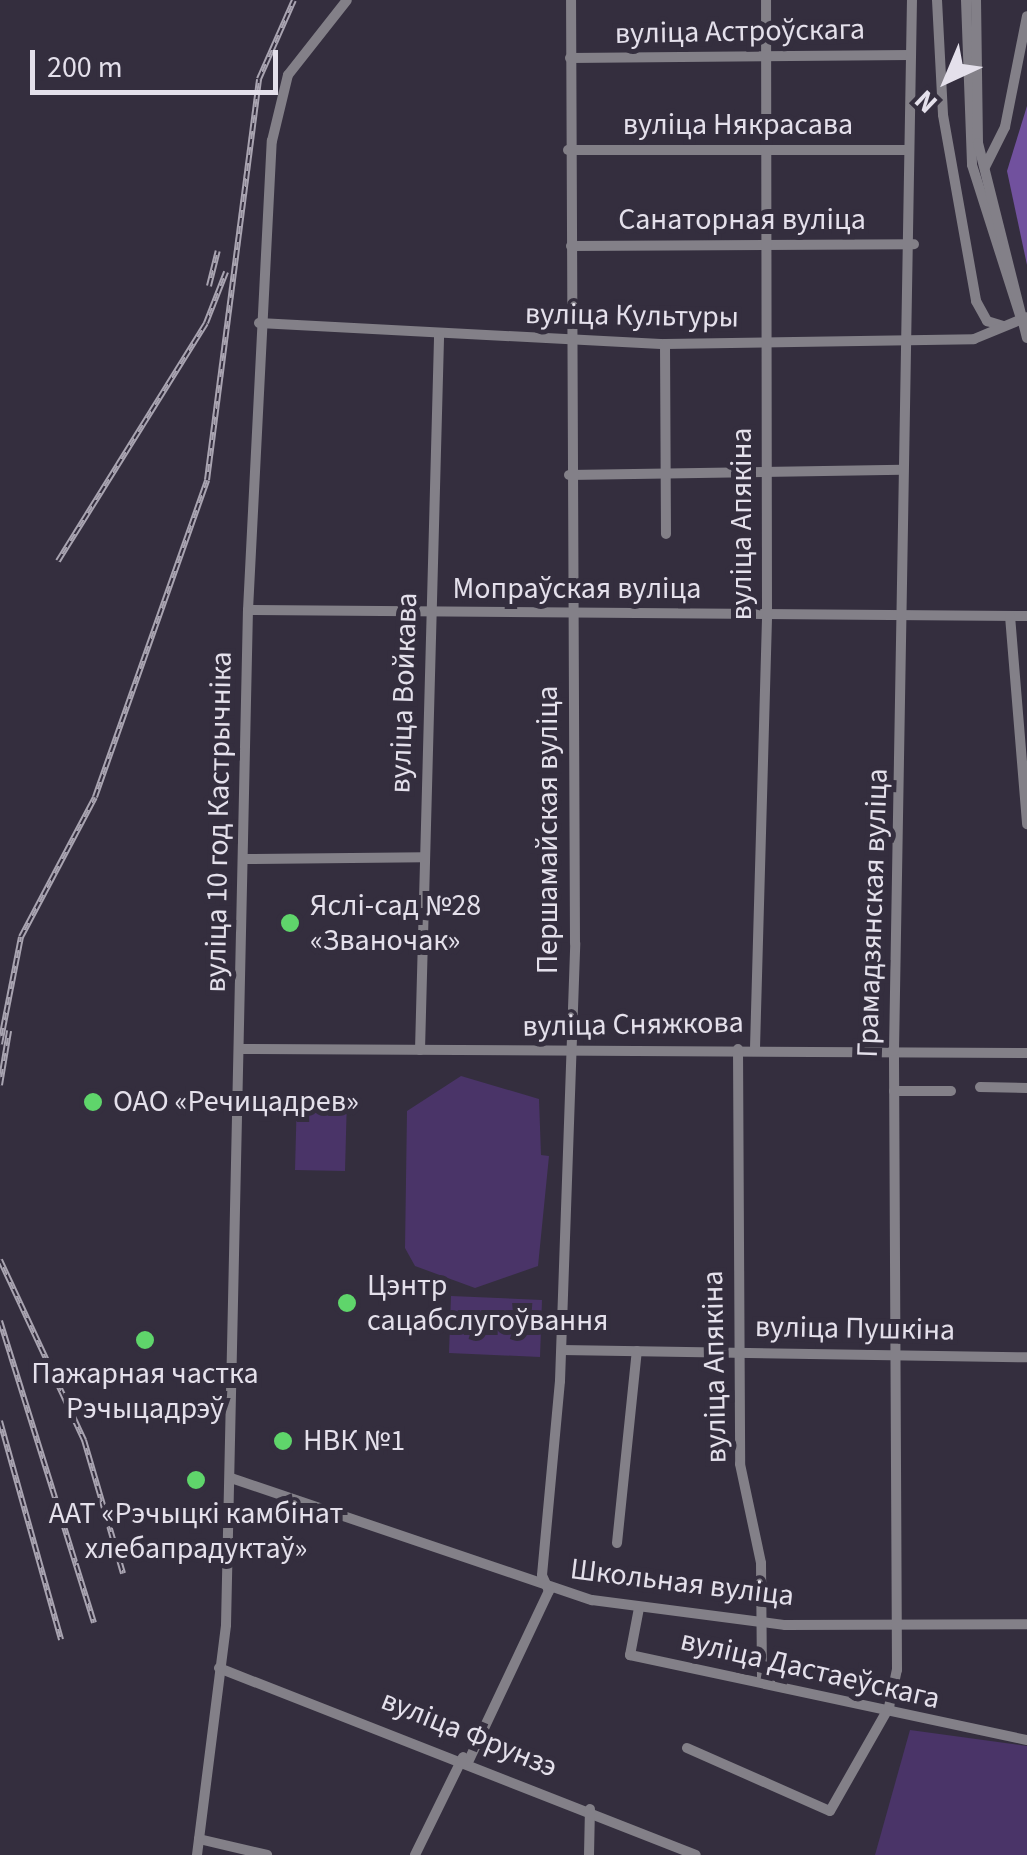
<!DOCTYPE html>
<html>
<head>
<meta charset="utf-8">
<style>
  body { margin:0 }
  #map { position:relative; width:1027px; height:1855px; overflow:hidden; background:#342e3e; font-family:"Source Sans 3",sans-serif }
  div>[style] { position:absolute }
  .green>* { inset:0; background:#4a3468 }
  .forest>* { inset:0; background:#71519e }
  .minor>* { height:10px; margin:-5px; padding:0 5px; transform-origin:5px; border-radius:5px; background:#838088 }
  .rail>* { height:6px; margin-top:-3px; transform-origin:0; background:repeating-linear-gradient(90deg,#342e3e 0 8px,#a9a4b1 0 16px); box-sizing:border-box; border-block:2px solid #a9a4b1 }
  .dots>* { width:28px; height:28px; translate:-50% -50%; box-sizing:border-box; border:5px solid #342e3e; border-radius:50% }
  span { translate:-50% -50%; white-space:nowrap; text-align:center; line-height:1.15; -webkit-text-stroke:10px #342e3e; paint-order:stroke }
  .street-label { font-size:30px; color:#e4e0eb }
  .poi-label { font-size:30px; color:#e4e0eb }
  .left { translate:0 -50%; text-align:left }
  .north { position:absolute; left:897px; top:30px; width:100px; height:100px; -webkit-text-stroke:8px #342e3e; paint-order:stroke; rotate:224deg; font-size:28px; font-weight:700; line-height:40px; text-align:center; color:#e4e0eb }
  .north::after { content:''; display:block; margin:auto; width:35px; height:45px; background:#e4e0eb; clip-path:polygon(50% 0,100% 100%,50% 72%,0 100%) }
  .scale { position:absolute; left:30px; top:50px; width:248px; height:45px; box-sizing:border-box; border:5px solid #e4e0eb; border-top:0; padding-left:12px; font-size:30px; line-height:35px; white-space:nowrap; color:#e4e0eb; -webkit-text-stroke:8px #342e3e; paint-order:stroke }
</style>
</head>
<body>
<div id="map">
  <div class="green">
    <div style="clip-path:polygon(461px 1076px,539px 1099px,541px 1155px,549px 1156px,538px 1266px,475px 1288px,415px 1266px,405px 1248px,407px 1111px)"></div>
    <div style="clip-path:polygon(297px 1095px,347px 1097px,345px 1171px,295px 1170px)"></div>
    <div style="clip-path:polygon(451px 1296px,542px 1300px,540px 1357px,449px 1353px)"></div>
    <div style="clip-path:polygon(910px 1730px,1027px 1746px,1027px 1855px,875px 1855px)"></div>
  </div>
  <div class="forest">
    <div style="clip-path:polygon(1027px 106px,1027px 265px,1007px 171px)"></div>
  </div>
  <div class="minor">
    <div style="left:937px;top:0;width:115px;rotate:87deg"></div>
    <div style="left:943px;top:115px;width:189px;rotate:79.9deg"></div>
    <div style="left:976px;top:301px;width:23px;rotate:61deg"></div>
    <div style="left:987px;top:321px;width:17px;rotate:17deg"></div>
    <div style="left:966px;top:0;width:165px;rotate:87.9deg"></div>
    <div style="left:972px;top:165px;width:162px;rotate:72.3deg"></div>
    <div style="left:976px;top:0;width:143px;rotate:89.2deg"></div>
    <div style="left:978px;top:143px;width:201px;rotate:75.9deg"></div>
    <div style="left:570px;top:58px;width:340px;rotate:-0.5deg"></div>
    <div style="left:568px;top:150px;width:340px"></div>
    <div style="left:985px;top:167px;width:45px;rotate:-63.4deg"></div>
    <div style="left:1005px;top:127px;width:113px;rotate:-78.8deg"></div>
    <div style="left:571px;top:246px;width:343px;rotate:-0.3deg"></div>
    <div style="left:259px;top:323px;width:407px;rotate:3deg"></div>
    <div style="left:665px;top:344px;width:309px;rotate:-0.9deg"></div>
    <div style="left:974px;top:339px;width:57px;rotate:-22.5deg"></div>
    <div style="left:665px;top:344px;width:190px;rotate:89.7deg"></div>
    <div style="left:569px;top:475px;width:333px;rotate:-0.9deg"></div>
    <div style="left:248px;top:610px;width:779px;rotate:0.44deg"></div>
    <div style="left:1010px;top:616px;width:209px;rotate:85.3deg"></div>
    <div style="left:246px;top:859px;width:178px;rotate:-0.6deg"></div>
    <div style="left:755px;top:1048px;width:435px;rotate:-88.4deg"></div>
    <div style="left:767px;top:613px;width:613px;rotate:-90.09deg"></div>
    <div style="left:239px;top:1049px;width:788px;rotate:0.29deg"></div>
    <div style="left:738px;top:1049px;width:415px;rotate:89.7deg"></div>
    <div style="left:740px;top:1464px;width:101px;rotate:78deg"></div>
    <div style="left:761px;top:1563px;width:119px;rotate:89.5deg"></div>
    <div style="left:420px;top:1050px;width:713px;rotate:-88.47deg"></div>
    <div style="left:980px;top:1087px;width:47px;rotate:1.2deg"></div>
    <div style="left:894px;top:1091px;width:57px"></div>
    <div style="left:562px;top:1350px;width:465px;rotate:0.9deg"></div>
    <div style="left:231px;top:1478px;width:381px;rotate:18.7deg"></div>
    <div style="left:592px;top:1600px;width:195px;rotate:7.4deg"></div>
    <div style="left:785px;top:1625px;width:242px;rotate:-0.2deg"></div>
    <div style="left:617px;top:1543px;width:193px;rotate:-84.1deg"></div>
    <div style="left:639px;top:1608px;width:48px;rotate:100.8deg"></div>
    <div style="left:630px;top:1655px;width:406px;rotate:12.1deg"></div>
    <div style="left:219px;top:1668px;width:512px;rotate:21.41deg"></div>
    <div style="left:687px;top:1748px;width:156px;rotate:23.8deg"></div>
    <div style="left:830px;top:1811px;width:120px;rotate:-60.4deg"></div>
    <div style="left:889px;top:1707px;width:38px;rotate:-78deg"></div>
    <div style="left:897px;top:1670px;width:619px;rotate:-90.28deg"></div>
    <div style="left:894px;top:1051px;width:1051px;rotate:-89.02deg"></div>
    <div style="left:469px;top:1760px;width:187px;rotate:-64.7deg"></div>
    <div style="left:549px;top:1591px;width:17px;rotate:-114deg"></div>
    <div style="left:542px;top:1575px;width:195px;rotate:-84.7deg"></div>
    <div style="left:560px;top:1381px;width:438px;rotate:-88deg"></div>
    <div style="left:575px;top:943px;width:943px;rotate:-90.24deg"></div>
    <div style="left:199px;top:1839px;width:70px;rotate:13.2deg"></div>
    <div style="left:197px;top:1855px;width:232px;rotate:-82.8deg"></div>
    <div style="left:226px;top:1625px;width:1015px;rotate:-88.76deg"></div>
    <div style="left:248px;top:610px;width:470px;rotate:-87.1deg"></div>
    <div style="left:272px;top:141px;width:68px;rotate:-76.4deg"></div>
    <div style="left:288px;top:75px;width:95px;rotate:-51.8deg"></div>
    <div style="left:415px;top:1855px;width:109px;rotate:-63.9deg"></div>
    <div style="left:589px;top:1855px;width:46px;rotate:-88.8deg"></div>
  </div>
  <div class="rail">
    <div style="left:209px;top:286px;width:36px;rotate:-76deg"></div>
    <div style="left:58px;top:561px;width:280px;rotate:-58.1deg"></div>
    <div style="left:206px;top:323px;width:55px;rotate:-68.6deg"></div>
    <div style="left:0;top:1044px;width:109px;rotate:-78.9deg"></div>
    <div style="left:21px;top:937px;width:158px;rotate:-62.1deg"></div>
    <div style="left:95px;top:797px;width:336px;rotate:-70.5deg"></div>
    <div style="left:207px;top:480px;width:404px;rotate:-82.6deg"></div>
    <div style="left:259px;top:79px;width:86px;rotate:-66.1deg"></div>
    <div style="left:0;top:1085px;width:55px;rotate:-80.5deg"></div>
    <div style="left:0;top:1260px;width:199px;rotate:65deg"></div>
    <div style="left:84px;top:1440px;width:139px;rotate:73.7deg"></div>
    <div style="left:0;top:1321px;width:316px;rotate:72.7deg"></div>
    <div style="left:0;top:1421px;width:227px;rotate:74.4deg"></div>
  </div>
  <div class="dots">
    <div style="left:290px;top:923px;background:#5fd56b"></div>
    <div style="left:93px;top:1102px;background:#5fd56b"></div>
    <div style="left:347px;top:1303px;background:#5fd56b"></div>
    <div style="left:145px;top:1340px;background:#5fd56b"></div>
    <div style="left:283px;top:1441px;background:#5fd56b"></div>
    <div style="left:196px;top:1480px;background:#5fd56b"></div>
  </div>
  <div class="street-label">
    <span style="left:740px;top:32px;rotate:-1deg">вуліца Астроўскага</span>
    <span style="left:738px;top:125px">вуліца Някрасава</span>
    <span style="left:742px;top:220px">Санаторная вуліца</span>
    <span style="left:632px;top:316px;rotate:1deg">вуліца Культуры</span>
    <span style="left:742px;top:524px;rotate:-90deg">вуліца Апякіна</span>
    <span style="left:577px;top:589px">Мопраўская вуліца</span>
    <span style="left:404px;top:693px;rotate:-88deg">вуліца Войкава</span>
    <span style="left:219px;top:822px;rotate:-89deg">вуліца 10 год Кастрычніка</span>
    <span style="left:548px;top:830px;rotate:-90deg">Першамайская вуліца</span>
    <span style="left:873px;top:913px;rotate:-88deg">Грамадзянская вуліца</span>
    <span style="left:633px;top:1025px;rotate:-1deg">вуліца Сняжкова</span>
    <span style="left:855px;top:1329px;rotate:1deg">вуліца Пушкіна</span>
    <span style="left:715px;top:1367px;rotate:-91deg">вуліца Апякіна</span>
    <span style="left:682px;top:1583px;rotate:7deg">Школьная вуліца</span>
    <span style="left:810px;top:1670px;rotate:13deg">вуліца Дастаеўскага</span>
    <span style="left:469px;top:1734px;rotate:22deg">вуліца Фрунзэ</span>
  </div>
  <div class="poi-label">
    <span class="left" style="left:310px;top:923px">Яслі-сад №28<br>«Званочак»</span>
    <span class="left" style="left:113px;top:1102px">ОАО «Речицадрев»</span>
    <span class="left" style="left:367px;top:1303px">Цэнтр<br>сацабслугоўвання</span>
    <span style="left:145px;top:1391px">Пажарная частка<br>Рэчыцадрэў</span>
    <span class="left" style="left:303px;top:1441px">НВК №1</span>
    <span style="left:196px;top:1531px">ААТ «Рэчыцкі камбінат<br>хлебапрадуктаў»</span>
  </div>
  <div class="north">N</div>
  <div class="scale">200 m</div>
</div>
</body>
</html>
